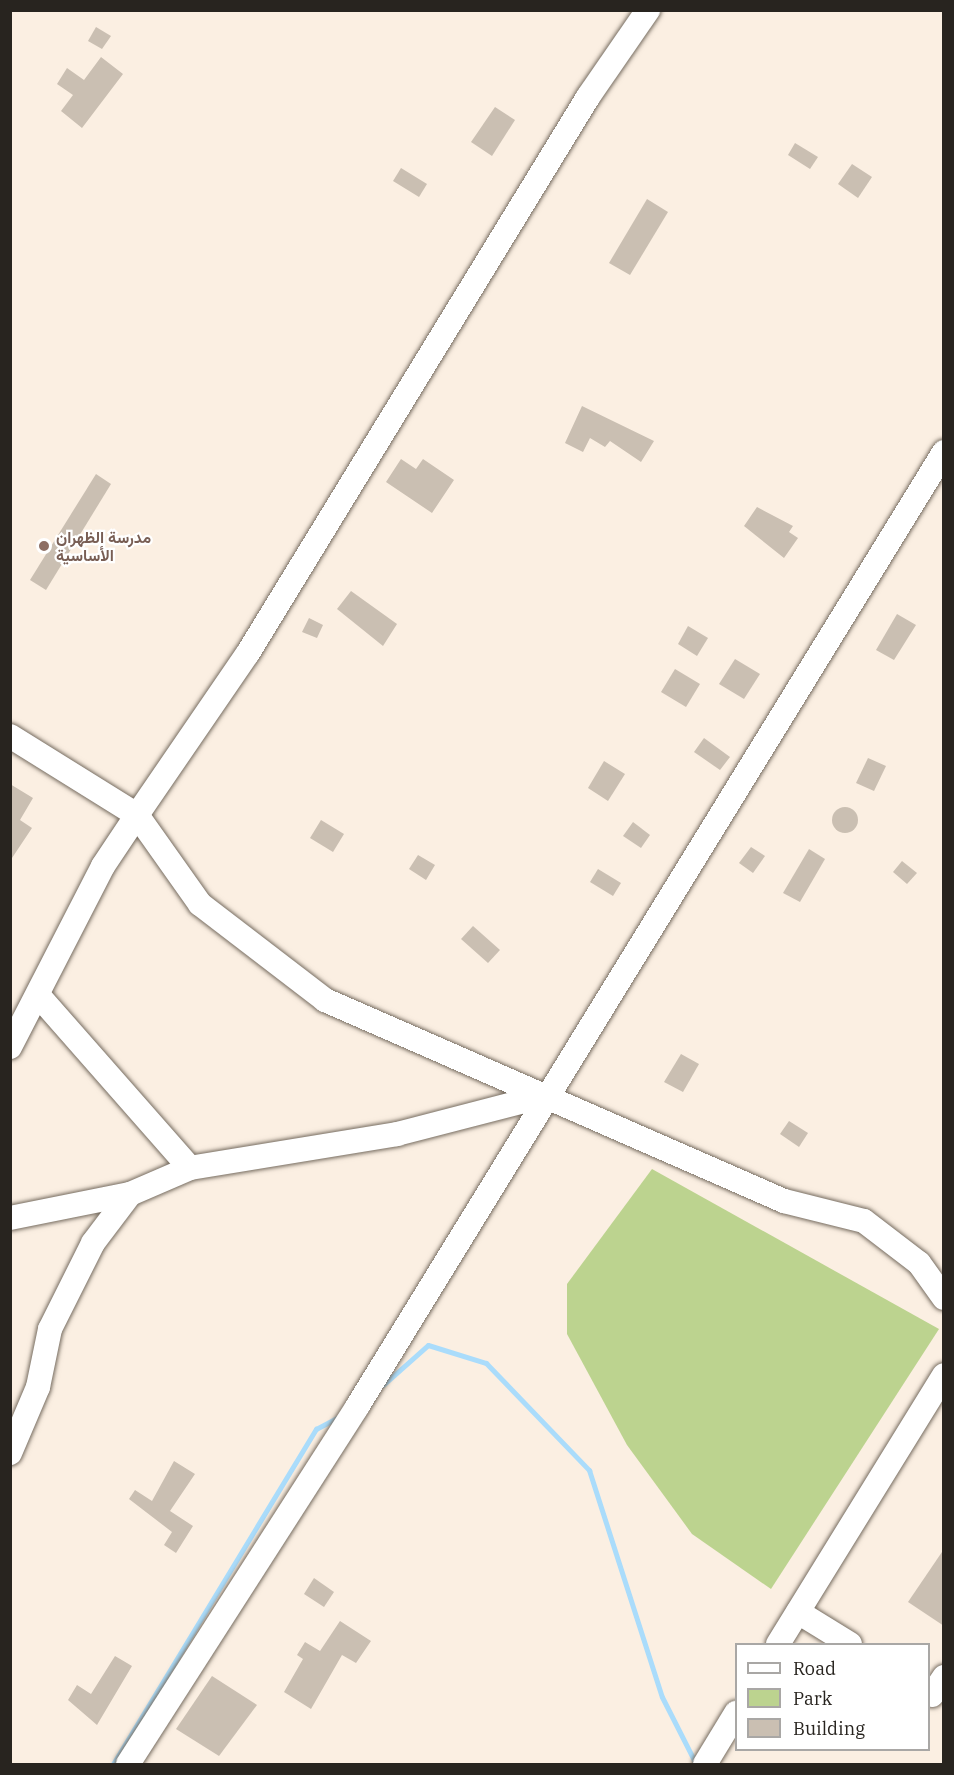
<!DOCTYPE html>
<html>
<head>
<meta charset="utf-8">
<style>
  body { margin:0 }
  #map { position:relative; width:954px; height:1775px; overflow:hidden; background:#fbefe2; font-family:"IBM Plex Serif",Vazirmatn,serif }
  div>[style] { position:absolute }
  .green>* { inset:0; background:#bcd38f }
  .stream>* { height:5px; margin:-2.5px; padding:0 2.5px; transform-origin:2.5px; border-radius:2.5px; background:#aadcfb }
  .building>* { inset:0; background:#cabfb2 }
  .round { border-radius:50% }
  .roads { filter:drop-shadow(0 0 2px #766c60) drop-shadow(0 0 2px #766c60) }
  .minor>* { height:24px; margin:-12px; padding:0 12px; transform-origin:12px; border-radius:12px; background:#fff }
  .dots>* { width:16px; height:16px; translate:-50% -50%; box-sizing:border-box; border:3px solid #fff; border-radius:50% }
  span { translate:-50% -50%; white-space:nowrap; text-align:center; line-height:1.15; -webkit-text-stroke:4.5px #fff; paint-order:stroke }
  .education-label { font-size:16px; color:#785e54; font-weight:700 }
  .left { translate:0 -50%; text-align:left }
  .frame { position:absolute; inset:0; border:12px solid #28241f; pointer-events:none }
  .legend { position:absolute; left:735px; top:1643px; width:195px; height:108px; box-sizing:border-box; background:#fff; border:2px solid #a9a7a5; margin:0; padding:8px 10px; list-style:none; font-size:18px; color:#28241f }
  .legend li { display:flex; align-items:center; gap:12px; height:30px }
  .legend b { width:30px; border:2px solid #a9a7a5 }
</style>
</head>
<body>
<div id="map">
  <div class="green">
    <div style="clip-path:polygon(652px 1169px,939px 1329px,771px 1589px,692px 1534px,627px 1445px,567px 1334px,567px 1284px)"></div>
  </div>
  <div class="stream">
    <div style="left:383px;top:1385px;width:60px;rotate:-41.6deg"></div>
    <div style="left:428px;top:1345px;width:61px;rotate:17.2deg"></div>
    <div style="left:486px;top:1363px;width:149px;rotate:46.1deg"></div>
    <div style="left:589px;top:1470px;width:238px;rotate:72.2deg"></div>
    <div style="left:662px;top:1697px;width:75px;rotate:63.1deg"></div>
    <div style="left:113px;top:1764px;width:392px;rotate:-58.8deg"></div>
    <div style="left:316px;top:1429px;width:30px;rotate:-28deg"></div>
  </div>
  <div class="building">
    <div style="clip-path:polygon(96px 27px,111px 36px,102px 49px,88px 41px)"></div>
    <div style="clip-path:polygon(101px 57px,123px 74px,82px 128px,61px 111px,73px 95px,57px 84px,67px 68px,84px 80px)"></div>
    <div style="clip-path:polygon(495px 107px,515px 120px,492px 156px,471px 142px)"></div>
    <div style="clip-path:polygon(795px 143px,818px 157px,810px 169px,788px 155px)"></div>
    <div style="clip-path:polygon(852px 164px,872px 177px,858px 198px,838px 184px)"></div>
    <div style="clip-path:polygon(401px 168px,427px 184px,419px 197px,393px 181px)"></div>
    <div style="clip-path:polygon(647px 199px,668px 212px,630px 275px,609px 263px)"></div>
    <div style="clip-path:polygon(582px 406px,654px 441px,641px 462px,610px 441px,605px 447px,590px 438px,583px 452px,565px 443px)"></div>
    <div style="clip-path:polygon(401px 459px,416px 469px,423px 459px,454px 480px,432px 513px,386px 482px)"></div>
    <div style="clip-path:polygon(96px 474px,111px 484px,46px 590px,30px 580px)"></div>
    <div style="clip-path:polygon(757px 507px,793px 526px,789px 532px,798px 538px,784px 558px,744px 526px)"></div>
    <div style="clip-path:polygon(351px 591px,397px 624px,383px 646px,337px 609px)"></div>
    <div style="clip-path:polygon(897px 614px,916px 625px,894px 660px,876px 650px)"></div>
    <div style="clip-path:polygon(309px 618px,323px 625px,317px 638px,302px 632px)"></div>
    <div style="clip-path:polygon(688px 626px,708px 638px,697px 656px,678px 644px)"></div>
    <div style="clip-path:polygon(735px 659px,760px 674px,744px 699px,719px 684px)"></div>
    <div style="clip-path:polygon(675px 669px,700px 684px,686px 707px,661px 692px)"></div>
    <div style="clip-path:polygon(704px 738px,730px 757px,720px 770px,694px 752px)"></div>
    <div style="clip-path:polygon(868px 758px,886px 766px,874px 791px,856px 783px)"></div>
    <div style="clip-path:polygon(604px 761px,625px 774px,608px 801px,588px 788px)"></div>
    <div style="clip-path:polygon(10px 784px,33px 798px,20px 820px,32px 828px,10px 861px)"></div>
    <div class="round" style="left:832px;top:807px;width:26px;height:26px"></div>
    <div style="clip-path:polygon(321px 820px,344px 834px,333px 852px,310px 838px)"></div>
    <div style="clip-path:polygon(633px 822px,650px 835px,641px 848px,623px 836px)"></div>
    <div style="clip-path:polygon(751px 847px,765px 856px,753px 873px,739px 863px)"></div>
    <div style="clip-path:polygon(809px 849px,825px 859px,800px 902px,783px 893px)"></div>
    <div style="clip-path:polygon(418px 855px,435px 865px,426px 880px,409px 869px)"></div>
    <div style="clip-path:polygon(902px 861px,917px 873px,907px 884px,893px 872px)"></div>
    <div style="clip-path:polygon(598px 869px,621px 883px,613px 896px,590px 882px)"></div>
    <div style="clip-path:polygon(473px 926px,500px 950px,488px 963px,461px 939px)"></div>
    <div style="clip-path:polygon(681px 1054px,699px 1064px,683px 1092px,664px 1082px)"></div>
    <div style="clip-path:polygon(789px 1121px,808px 1133px,799px 1147px,780px 1134px)"></div>
    <div style="clip-path:polygon(174px 1461px,195px 1474px,170px 1511px,193px 1526px,176px 1553px,164px 1545px,172px 1532px,129px 1499px,135px 1490px,152px 1501px)"></div>
    <div style="clip-path:polygon(944px 1549px,944px 1626px,908px 1602px)"></div>
    <div style="clip-path:polygon(314px 1578px,334px 1592px,324px 1607px,304px 1594px)"></div>
    <div style="clip-path:polygon(340px 1621px,371px 1641px,356px 1663px,342px 1655px,311px 1709px,284px 1692px,303px 1659px,297px 1655px,305px 1642px,320px 1651px)"></div>
    <div style="clip-path:polygon(115px 1656px,132px 1666px,97px 1725px,68px 1700px,77px 1685px,91px 1694px)"></div>
    <div style="clip-path:polygon(212px 1676px,257px 1705px,219px 1756px,176px 1729px)"></div>
  </div>
  <div class="roads">
    <div class="minor">
      <div style="left:10px;top:736px;width:150px;rotate:31.9deg"></div>
      <div style="left:137px;top:815px;width:196px;rotate:-55.6deg"></div>
      <div style="left:248px;top:653px;width:652px;rotate:-58.55deg"></div>
      <div style="left:588px;top:97px;width:106px;rotate:-55.4deg"></div>
      <div style="left:38px;top:995px;width:230px;rotate:48.7deg"></div>
      <div style="left:10px;top:1047px;width:203px;rotate:-62.8deg"></div>
      <div style="left:103px;top:866px;width:61px;rotate:-56.3deg"></div>
      <div style="left:137px;top:815px;width:109px;rotate:54.7deg"></div>
      <div style="left:200px;top:904px;width:158px;rotate:37.5deg"></div>
      <div style="left:325px;top:1000px;width:501px;rotate:23.65deg"></div>
      <div style="left:784px;top:1201px;width:82px;rotate:14deg"></div>
      <div style="left:864px;top:1221px;width:69px;rotate:37.4deg"></div>
      <div style="left:919px;top:1263px;width:43px;rotate:54.5deg"></div>
      <div style="left:10px;top:1218px;width:122px;rotate:-11.3deg"></div>
      <div style="left:130px;top:1194px;width:65px;rotate:-23.4deg"></div>
      <div style="left:190px;top:1168px;width:210px;rotate:-9.3deg"></div>
      <div style="left:397px;top:1134px;width:156px;rotate:-14.5deg"></div>
      <div style="left:10px;top:1453px;width:72px;rotate:-67deg"></div>
      <div style="left:38px;top:1387px;width:59px;rotate:-78.3deg"></div>
      <div style="left:50px;top:1329px;width:96px;rotate:-63.4deg"></div>
      <div style="left:93px;top:1243px;width:61px;rotate:-52.9deg"></div>
      <div style="left:798px;top:1612px;width:61px;rotate:31.6deg"></div>
      <div style="left:778px;top:1644px;width:316px;rotate:-58.3deg"></div>
      <div style="left:932px;top:1695px;width:22px;rotate:-56deg"></div>
      <div style="left:128px;top:1764px;width:424px;rotate:-57.3deg"></div>
      <div style="left:357px;top:1407px;width:1121px;rotate:-58.42deg"></div>
      <div style="left:705px;top:1764px;width:60px;rotate:-58.7deg"></div>
    </div>
  </div>
  <div class="dots">
    <div style="left:44px;top:546px;background:#8d6e63"></div>
  </div>
  <div class="education-label">
    <span class="left" style="left:56px;top:546px">مدرسة الظهران<br>الأساسية</span>
  </div>
  <div class="frame"></div>
  <ul class="legend">
  <li><b style="height:8px;background:#fff"></b>Road</li>
  <li><b style="height:16px;background:#bcd38f"></b>Park</li>
  <li><b style="height:16px;background:#cabfb2"></b>Building</li>
  </ul>
</div>
</body>
</html>
